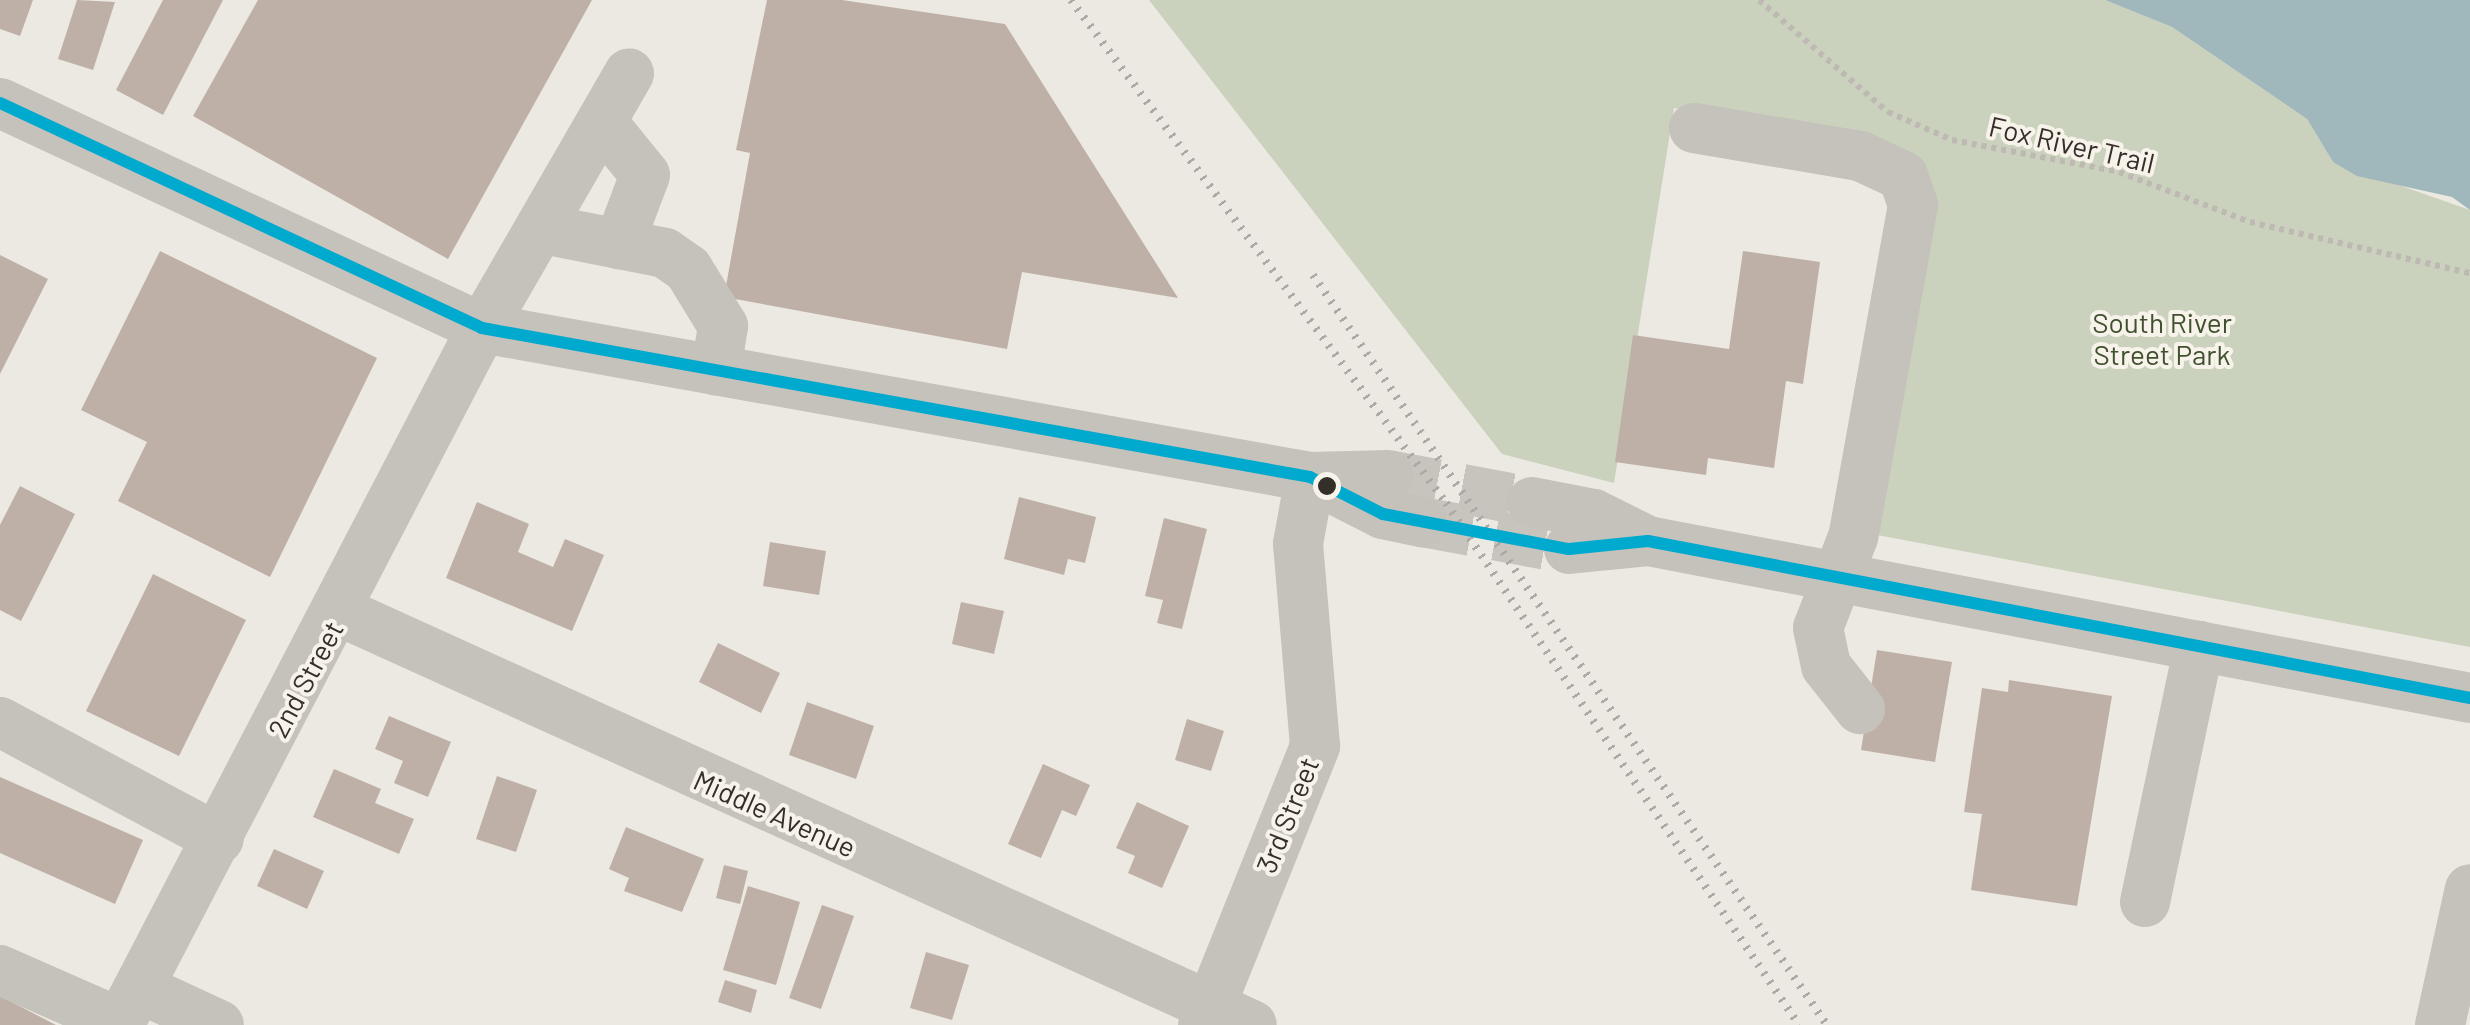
<!DOCTYPE html>
<html>
<head>
<meta charset="utf-8">
<style>
  body { margin:0 }
  #map { position:relative; width:2470px; height:1025px; overflow:hidden; background:#ece9e2; font-family:Barlow,sans-serif }
  div>[style] { position:absolute }
  .green>* { inset:0; background:#cad1bd }
  .water>* { inset:0; background:#a0b8bb }
  .building>* { inset:0; background:#beb0a6 }
  .minor-tunnel>* { height:50px; margin-top:-25px; transform-origin:0; background:repeating-linear-gradient(90deg,#c7c4bd 0 50px,transparent 0 75px) }
  .path>* { height:6px; margin-top:-3px; transform-origin:0; background:repeating-linear-gradient(90deg,#beb9b3 0 5px,transparent 0 10px) }
  .minor>* { height:50px; margin:-25px; padding:0 25px; transform-origin:25px; border-radius:25px; background:#c5c1bb }
  .rail>* { height:8px; margin-top:-4px; transform-origin:0; background:repeating-linear-gradient(90deg,#ada9a5 0 2.5px,transparent 0 10.5px) }
  .bus-1>* { height:12px; margin:-6px; padding:0 6px; transform-origin:6px; border-radius:6px; background:#00a9ce }
  .dots>* { width:28px; height:28px; translate:-50% -50%; box-sizing:border-box; border:5px solid #f8f3ea; border-radius:50% }
  span { translate:-50% -50%; white-space:nowrap; text-align:center; line-height:1.15; -webkit-text-stroke:8px #f8f3ea; paint-order:stroke }
  .street-label { font-size:28px; color:#352f29 }
  .park-label { font-size:28px; color:#40512f }
</style>
</head>
<body>
<div id="map">
  <div class="green">
    <div style="clip-path:polygon(1149px 0,2105px 0,2172px 27px,2307px 119px,2333px 162px,2470px 210px,2470px 647px,1872px 534px,1899px 147px,1674px 108px,1614px 483px,1502px 454px)"></div>
  </div>
  <div class="water">
    <div style="clip-path:polygon(2105px 0,2470px 0,2470px 210px,2452px 197px,2357px 176px,2333px 162px,2307px 119px,2172px 27px)"></div>
  </div>
  <div class="building">
    <div style="clip-path:polygon(0 0,33px 0,20px 36px,0 29px)"></div>
    <div style="clip-path:polygon(77px 0,115px 2px,93px 70px,58px 59px)"></div>
    <div style="clip-path:polygon(163px 0,223px 0,163px 115px,116px 90px)"></div>
    <div style="clip-path:polygon(258px 0,592px 0,448px 259px,193px 116px)"></div>
    <div style="clip-path:polygon(767px 0,842px 0,1005px 24px,1178px 298px,1022px 272px,1007px 349px,724px 297px,750px 153px,736px 150px)"></div>
    <div style="clip-path:polygon(160px 251px,377px 358px,270px 577px,118px 501px,147px 442px,81px 410px)"></div>
    <div style="clip-path:polygon(1743px 251px,1820px 262px,1803px 384px,1786px 381px,1774px 468px,1708px 458px,1706px 475px,1615px 462px,1633px 335px,1729px 349px)"></div>
    <div style="clip-path:polygon(0 255px,48px 279px,0 374px)"></div>
    <div style="clip-path:polygon(20px 486px,75px 514px,21px 621px,0 610px,0 525px)"></div>
    <div style="clip-path:polygon(1019px 497px,1096px 517px,1085px 563px,1068px 559px,1064px 575px,1004px 559px)"></div>
    <div style="clip-path:polygon(477px 502px,529px 524px,518px 552px,553px 567px,565px 539px,604px 555px,572px 631px,446px 578px)"></div>
    <div style="clip-path:polygon(1164px 518px,1207px 529px,1182px 629px,1157px 623px,1163px 600px,1145px 596px)"></div>
    <div style="clip-path:polygon(770px 542px,826px 551px,819px 595px,763px 586px)"></div>
    <div style="clip-path:polygon(153px 574px,246px 620px,179px 756px,86px 711px)"></div>
    <div style="clip-path:polygon(961px 602px,1004px 611px,994px 654px,952px 644px)"></div>
    <div style="clip-path:polygon(718px 643px,780px 673px,761px 713px,699px 682px)"></div>
    <div style="clip-path:polygon(1877px 650px,1952px 662px,1935px 762px,1861px 750px)"></div>
    <div style="clip-path:polygon(2009px 680px,2112px 696px,2077px 906px,1971px 890px,1982px 814px,1964px 812px,1982px 688px,2008px 692px)"></div>
    <div style="clip-path:polygon(807px 702px,874px 726px,856px 779px,789px 755px)"></div>
    <div style="clip-path:polygon(389px 716px,451px 742px,428px 797px,394px 783px,403px 761px,375px 749px)"></div>
    <div style="clip-path:polygon(1187px 719px,1224px 731px,1211px 771px,1175px 760px)"></div>
    <div style="clip-path:polygon(1043px 764px,1090px 785px,1076px 816px,1062px 810px,1041px 858px,1008px 844px)"></div>
    <div style="clip-path:polygon(334px 769px,381px 789px,375px 803px,414px 819px,399px 854px,313px 817px)"></div>
    <div style="clip-path:polygon(497px 776px,537px 790px,516px 852px,476px 839px)"></div>
    <div style="clip-path:polygon(0 777px,143px 840px,115px 904px,0 853px)"></div>
    <div style="clip-path:polygon(1137px 802px,1189px 826px,1162px 888px,1128px 873px,1135px 856px,1116px 848px)"></div>
    <div style="clip-path:polygon(626px 827px,704px 859px,682px 912px,624px 891px,629px 878px,609px 869px)"></div>
    <div style="clip-path:polygon(274px 849px,324px 871px,307px 909px,257px 886px)"></div>
    <div style="clip-path:polygon(724px 865px,748px 871px,740px 904px,716px 898px)"></div>
    <div style="clip-path:polygon(748px 886px,800px 902px,776px 985px,723px 970px)"></div>
    <div style="clip-path:polygon(822px 905px,854px 916px,821px 1009px,789px 998px)"></div>
    <div style="clip-path:polygon(926px 952px,969px 965px,952px 1020px,910px 1008px)"></div>
    <div style="clip-path:polygon(725px 980px,757px 990px,751px 1013px,718px 1002px)"></div>
    <div style="clip-path:polygon(0 996px,56px 1025px,0 1025px)"></div>
  </div>
  <div class="minor-tunnel">
    <div style="left:1388px;top:475px;width:147px;rotate:10.6deg"></div>
    <div style="left:1422px;top:522px;width:149px;rotate:10.4deg"></div>
  </div>
  <div class="path">
    <div style="left:1759px;top:0;width:171px;rotate:41deg"></div>
    <div style="left:1888px;top:112px;width:70px;rotate:23.6deg"></div>
    <div style="left:1952px;top:140px;width:170px;rotate:10.8deg"></div>
    <div style="left:2119px;top:172px;width:140px;rotate:20.9deg"></div>
    <div style="left:2250px;top:222px;width:226px;rotate:13.1deg"></div>
  </div>
  <div class="minor">
    <div style="left:0;top:103px;width:532px;rotate:25.02deg"></div>
    <div style="left:482px;top:328px;width:841px;rotate:10.2deg"></div>
    <div style="left:1310px;top:477px;width:78px;rotate:-1.5deg"></div>
    <div style="left:602px;top:122px;width:68px;rotate:50.9deg"></div>
    <div style="left:645px;top:175px;width:74px;rotate:110.6deg"></div>
    <div style="left:1694px;top:128px;width:168px;rotate:9.6deg"></div>
    <div style="left:1860px;top:156px;width:47px;rotate:24.9deg"></div>
    <div style="left:1903px;top:176px;width:31px;rotate:71deg"></div>
    <div style="left:1913px;top:205px;width:337px;rotate:100.2deg"></div>
    <div style="left:1853px;top:537px;width:97px;rotate:111deg"></div>
    <div style="left:1818px;top:628px;width:39px;rotate:78deg"></div>
    <div style="left:1826px;top:666px;width:55px;rotate:51.7deg"></div>
    <div style="left:543px;top:229px;width:124px;rotate:11.1deg"></div>
    <div style="left:665px;top:253px;width:28px;rotate:35deg"></div>
    <div style="left:688px;top:269px;width:67px;rotate:58.4deg"></div>
    <div style="left:723px;top:326px;width:45px;rotate:99deg"></div>
    <div style="left:1314px;top:479px;width:77px;rotate:26.9deg"></div>
    <div style="left:1383px;top:514px;width:40px;rotate:12deg"></div>
    <div style="left:1532px;top:502px;width:63px;rotate:11deg"></div>
    <div style="left:1594px;top:514px;width:60px;rotate:26.6deg"></div>
    <div style="left:1648px;top:541px;width:837px;rotate:10.81deg"></div>
    <div style="left:1569px;top:549px;width:79px;rotate:-5.8deg"></div>
    <div style="left:341px;top:612px;width:1000px;rotate:24.39deg"></div>
    <div style="left:0;top:722px;width:248px;rotate:28.1deg"></div>
    <div style="left:2145px;top:902px;width:262px;rotate:-78.1deg"></div>
    <div style="left:0;top:970px;width:131px;rotate:23.8deg"></div>
    <div style="left:139px;top:988px;width:88px;rotate:24.8deg"></div>
    <div style="left:119px;top:1025px;width:786px;rotate:-62.49deg"></div>
    <div style="left:482px;top:328px;width:294px;rotate:-60deg"></div>
    <div style="left:1203px;top:1025px;width:301px;rotate:-68.1deg"></div>
    <div style="left:1315px;top:746px;width:203px;rotate:-94.8deg"></div>
    <div style="left:1298px;top:544px;width:68px;rotate:-79.8deg"></div>
    <div style="left:2440px;top:1025px;width:139px;rotate:-77.6deg"></div>
  </div>
  <div class="rail">
    <div style="left:1071px;top:0;width:627px;rotate:53.29deg"></div>
    <div style="left:1446px;top:503px;width:630px;rotate:55.93deg"></div>
    <div style="left:1313px;top:275px;width:909px;rotate:55.58deg"></div>
  </div>
  <div class="bus-1">
    <div style="left:0;top:103px;width:532px;rotate:25.02deg"></div>
    <div style="left:482px;top:328px;width:841px;rotate:10.2deg"></div>
    <div style="left:1310px;top:477px;width:82px;rotate:26.9deg"></div>
    <div style="left:1383px;top:514px;width:189px;rotate:10.7deg"></div>
    <div style="left:1569px;top:549px;width:79px;rotate:-5.8deg"></div>
    <div style="left:1648px;top:541px;width:837px;rotate:10.81deg"></div>
  </div>
  <div class="dots">
    <div style="left:1327px;top:486px;background:#352f29"></div>
  </div>
  <div class="street-label">
    <span style="left:2072px;top:144px;rotate:13deg">Fox River Trail</span>
    <span style="left:305px;top:679px;rotate:-62deg">2nd Street</span>
    <span style="left:775px;top:813px;rotate:24deg">Middle Avenue</span>
    <span style="left:1287px;top:815px;rotate:-68deg">3rd Street</span>
  </div>
  <div class="park-label">
    <span style="left:2162px;top:338px">South River<br>Street Park</span>
  </div>
</div>
</body>
</html>
